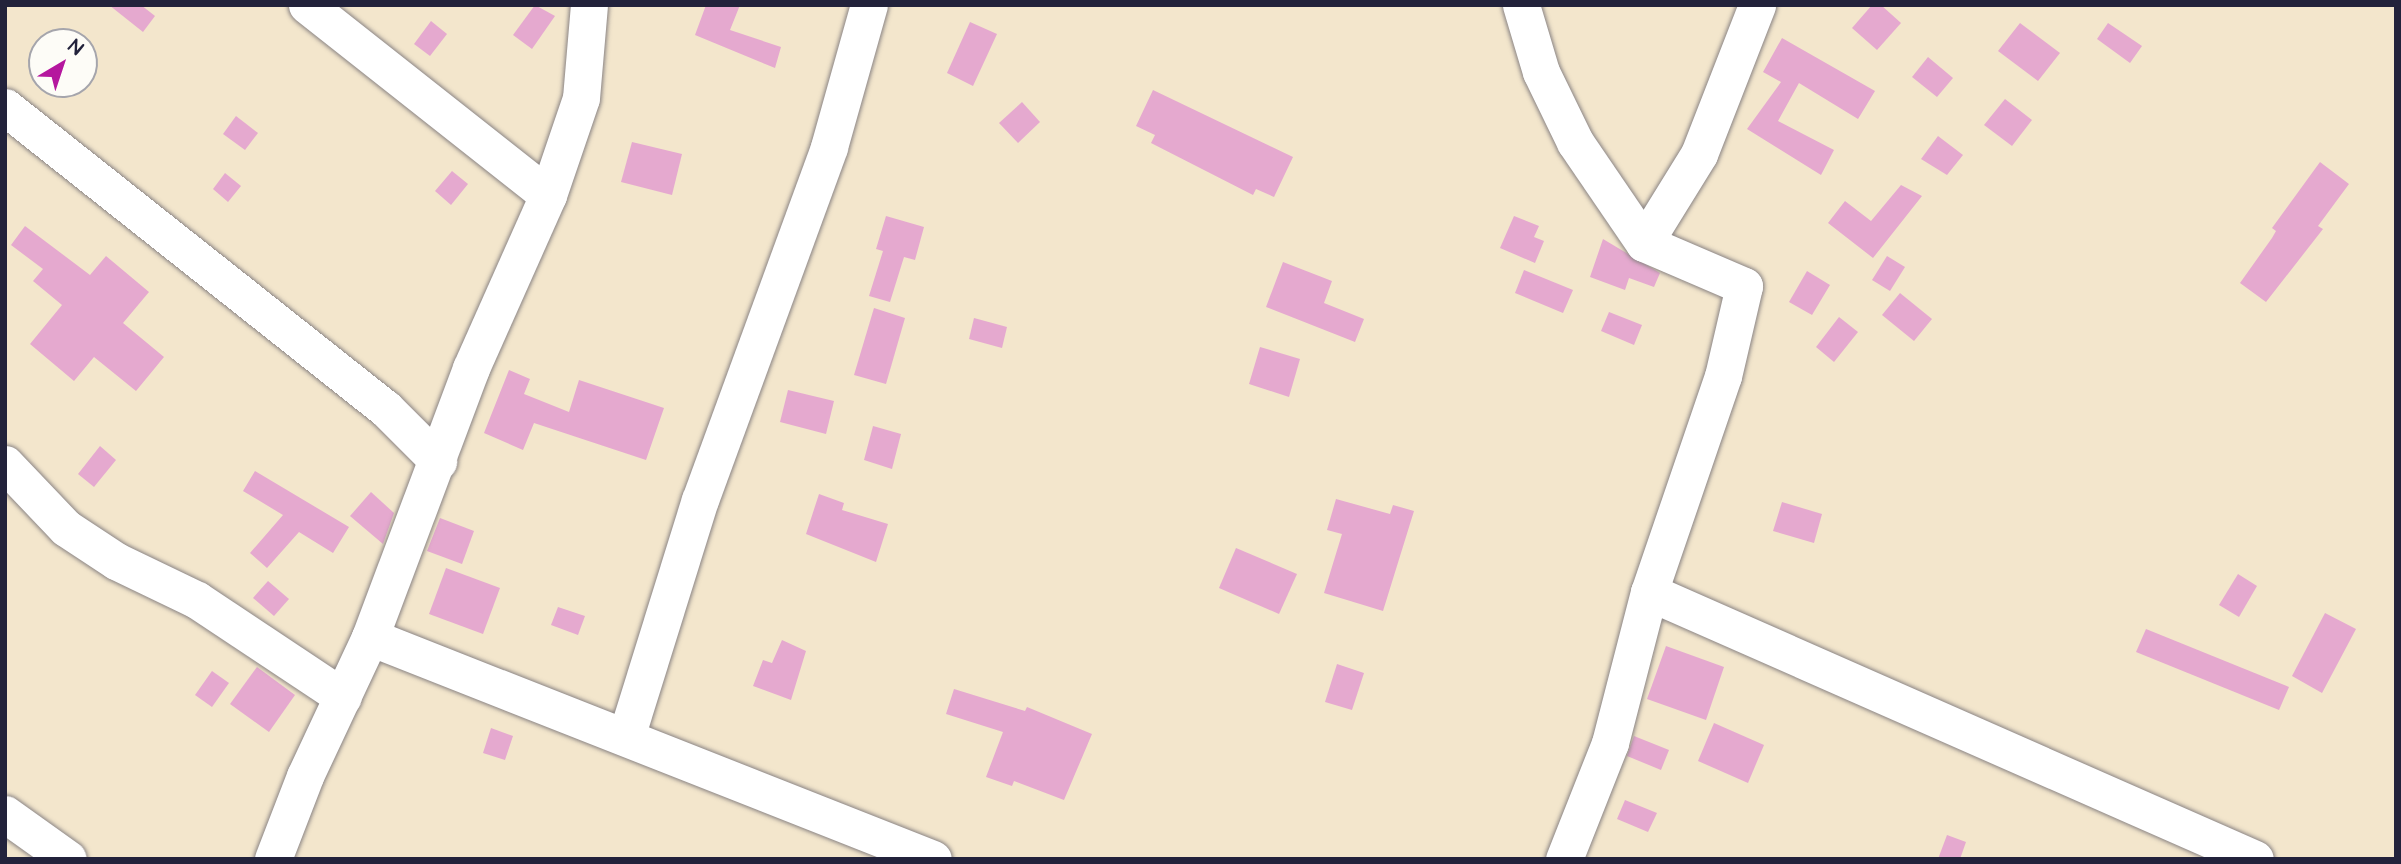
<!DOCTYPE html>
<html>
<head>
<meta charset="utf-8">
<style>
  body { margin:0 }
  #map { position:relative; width:2401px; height:864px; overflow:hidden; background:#f3e6cc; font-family:"Architects Daughter",sans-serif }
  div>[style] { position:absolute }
  .building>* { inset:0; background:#e5a9cf }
  .roads { filter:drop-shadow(0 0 2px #8a8484) drop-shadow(0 0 2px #8a8484) }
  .minor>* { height:37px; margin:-18.5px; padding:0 18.5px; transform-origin:18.5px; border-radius:18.5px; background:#fff }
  span { translate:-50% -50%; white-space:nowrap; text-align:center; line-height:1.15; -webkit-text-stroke:7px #fdfcf7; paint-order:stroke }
  .frame { position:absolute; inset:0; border:7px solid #22223b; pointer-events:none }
  .north { position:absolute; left:28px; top:28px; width:70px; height:70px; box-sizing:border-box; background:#fdfcf7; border:2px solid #a5a5ac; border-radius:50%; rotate:39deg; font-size:19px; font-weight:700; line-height:28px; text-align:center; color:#22223b }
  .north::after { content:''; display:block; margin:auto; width:24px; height:32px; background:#b5179e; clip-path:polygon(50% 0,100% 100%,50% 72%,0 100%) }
</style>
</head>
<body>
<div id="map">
  <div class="building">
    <div style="clip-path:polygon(109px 5px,141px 5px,155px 16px,143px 32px)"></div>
    <div style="clip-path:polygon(535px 5px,555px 16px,532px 49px,513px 35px)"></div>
    <div style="clip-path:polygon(706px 5px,740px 5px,730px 30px,781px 47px,775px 68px,695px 35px)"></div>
    <div style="clip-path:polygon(1872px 5px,1881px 5px,1901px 23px,1877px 50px,1852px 28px)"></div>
    <div style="clip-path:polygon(431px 21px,447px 34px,430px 56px,414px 44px)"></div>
    <div style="clip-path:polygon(970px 22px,997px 34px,973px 86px,947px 73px)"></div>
    <div style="clip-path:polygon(2020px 23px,2060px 53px,2038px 81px,1998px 51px)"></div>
    <div style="clip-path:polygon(2108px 23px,2142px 46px,2130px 63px,2097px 39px)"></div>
    <div style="clip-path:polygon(1782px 38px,1875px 91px,1858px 119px,1799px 83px,1778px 121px,1834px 150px,1821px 175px,1747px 129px,1781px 82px,1763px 72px)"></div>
    <div style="clip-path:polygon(1928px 57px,1953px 78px,1937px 97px,1912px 77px)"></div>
    <div style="clip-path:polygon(1153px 90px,1293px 157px,1274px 197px,1256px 189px,1253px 195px,1151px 143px,1155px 135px,1136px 126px)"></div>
    <div style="clip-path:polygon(2005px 99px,2032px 120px,2012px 146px,1984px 125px)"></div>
    <div style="clip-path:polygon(1022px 102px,1040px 122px,1018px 143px,999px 123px)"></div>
    <div style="clip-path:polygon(236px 116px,258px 133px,245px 150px,223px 134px)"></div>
    <div style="clip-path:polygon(1938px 136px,1963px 155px,1947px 175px,1921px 159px)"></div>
    <div style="clip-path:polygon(632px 142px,682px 154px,672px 195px,621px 182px)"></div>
    <div style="clip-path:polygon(2320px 162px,2349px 184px,2318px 226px,2323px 229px,2266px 302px,2240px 283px,2272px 238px,2276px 231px,2272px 228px)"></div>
    <div style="clip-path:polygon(452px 171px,468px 184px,451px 205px,435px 191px)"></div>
    <div style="clip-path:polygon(225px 173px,241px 186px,228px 202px,213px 189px)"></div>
    <div style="clip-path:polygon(1901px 185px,1922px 196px,1873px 258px,1828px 223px,1845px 201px,1871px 221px)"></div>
    <div style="clip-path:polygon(886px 216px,924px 227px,915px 260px,904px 257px,890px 302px,869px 296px,883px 251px,876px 249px)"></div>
    <div style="clip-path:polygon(1514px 216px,1539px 226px,1534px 237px,1544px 241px,1535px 263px,1500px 248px)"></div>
    <div style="clip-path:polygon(25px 226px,90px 275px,106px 256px,149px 292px,123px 323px,164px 357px,136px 391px,94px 357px,74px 381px,30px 344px,62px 305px,33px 281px,43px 269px,11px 245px)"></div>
    <div style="clip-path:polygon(1603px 239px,1660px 273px,1654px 287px,1629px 278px,1625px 290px,1590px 277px)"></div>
    <div style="clip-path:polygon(1887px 256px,1905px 267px,1890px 291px,1872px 280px)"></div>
    <div style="clip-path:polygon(1283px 262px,1332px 281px,1324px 303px,1364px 319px,1355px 342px,1266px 307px)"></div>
    <div style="clip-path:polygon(1524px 270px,1573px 290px,1563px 313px,1515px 293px)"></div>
    <div style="clip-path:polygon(1807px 271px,1830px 285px,1812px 315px,1789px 302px)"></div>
    <div style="clip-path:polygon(1900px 293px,1932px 319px,1914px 341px,1882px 315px)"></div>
    <div style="clip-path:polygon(874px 308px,905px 318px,886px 384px,854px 375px)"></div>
    <div style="clip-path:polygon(1609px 312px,1642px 325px,1634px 345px,1601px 331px)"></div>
    <div style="clip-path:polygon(1839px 317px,1858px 332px,1834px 362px,1816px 347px)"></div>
    <div style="clip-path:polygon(974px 318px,1007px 327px,1002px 348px,969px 339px)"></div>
    <div style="clip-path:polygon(1260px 347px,1300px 359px,1289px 397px,1249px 384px)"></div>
    <div style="clip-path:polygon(509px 370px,530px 379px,524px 394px,569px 412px,579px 380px,664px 408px,646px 460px,534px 423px,523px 450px,484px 433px)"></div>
    <div style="clip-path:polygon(788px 390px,834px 401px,826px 434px,780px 422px)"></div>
    <div style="clip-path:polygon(873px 426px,901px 434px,892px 469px,864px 460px)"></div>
    <div style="clip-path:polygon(100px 446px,116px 460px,94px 487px,78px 474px)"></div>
    <div style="clip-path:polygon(255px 471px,349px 527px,333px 553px,299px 532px,267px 568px,250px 553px,283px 515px,243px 491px)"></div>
    <div style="clip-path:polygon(371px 492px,394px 513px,383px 544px,350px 516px)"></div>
    <div style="clip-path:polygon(819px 494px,844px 503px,842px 510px,888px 524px,876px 562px,806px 534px)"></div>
    <div style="clip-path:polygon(1336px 499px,1390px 514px,1393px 505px,1414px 511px,1383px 611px,1324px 593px,1342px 534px,1327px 530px)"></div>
    <div style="clip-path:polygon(1782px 502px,1822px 514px,1814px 543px,1773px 531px)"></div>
    <div style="clip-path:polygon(440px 518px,474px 531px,462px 564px,427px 551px)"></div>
    <div style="clip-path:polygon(1236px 548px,1297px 574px,1279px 614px,1219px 588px)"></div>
    <div style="clip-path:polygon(446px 568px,500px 588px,483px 634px,429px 614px)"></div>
    <div style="clip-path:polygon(2238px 574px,2257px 586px,2239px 617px,2219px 605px)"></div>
    <div style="clip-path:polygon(268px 581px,289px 599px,274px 616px,253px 598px)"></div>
    <div style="clip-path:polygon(558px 607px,585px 616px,578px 635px,551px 625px)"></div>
    <div style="clip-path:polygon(2325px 613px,2356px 629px,2322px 693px,2292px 676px)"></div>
    <div style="clip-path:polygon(2146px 629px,2289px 687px,2279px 710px,2136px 652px)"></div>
    <div style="clip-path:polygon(782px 640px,806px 651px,791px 700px,753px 686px,763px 660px,772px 663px)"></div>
    <div style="clip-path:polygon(1666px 646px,1724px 667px,1706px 720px,1647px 699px)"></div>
    <div style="clip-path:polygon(1337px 664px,1364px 673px,1352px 710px,1325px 702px)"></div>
    <div style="clip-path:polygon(257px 667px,295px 695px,269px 732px,230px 704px)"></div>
    <div style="clip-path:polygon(212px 671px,229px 683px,212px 707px,195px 695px)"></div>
    <div style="clip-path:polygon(954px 689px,1025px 711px,1027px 707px,1092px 734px,1064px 800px,1014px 781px,1012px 786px,986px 777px,1003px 732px,946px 714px)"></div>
    <div style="clip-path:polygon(1714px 723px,1764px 745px,1748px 783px,1698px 761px)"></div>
    <div style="clip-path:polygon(491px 728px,513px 736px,505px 760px,483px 753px)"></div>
    <div style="clip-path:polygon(1634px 736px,1669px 750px,1661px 770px,1627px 756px)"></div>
    <div style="clip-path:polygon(1625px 800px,1657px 813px,1648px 832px,1617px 819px)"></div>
    <div style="clip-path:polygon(1947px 835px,1966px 842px,1960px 859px,1938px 859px)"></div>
  </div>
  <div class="roads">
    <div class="minor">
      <div style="left:307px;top:5px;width:307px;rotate:38.3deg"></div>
      <div style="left:548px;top:195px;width:102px;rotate:-71.2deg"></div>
      <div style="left:581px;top:98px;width:93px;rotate:-85.1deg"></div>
      <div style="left:1521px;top:5px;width:70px;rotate:73.4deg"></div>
      <div style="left:1541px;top:72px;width:78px;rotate:64.1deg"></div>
      <div style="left:1575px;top:142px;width:122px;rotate:55.7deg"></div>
      <div style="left:1644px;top:243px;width:109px;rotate:23.3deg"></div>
      <div style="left:1744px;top:286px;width:92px;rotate:103.1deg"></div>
      <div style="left:1723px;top:376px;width:228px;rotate:108.9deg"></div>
      <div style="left:1649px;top:592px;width:156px;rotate:104.5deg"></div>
      <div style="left:1610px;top:743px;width:125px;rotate:111.6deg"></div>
      <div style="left:5px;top:107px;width:486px;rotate:38.4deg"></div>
      <div style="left:386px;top:409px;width:74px;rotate:45deg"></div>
      <div style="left:1644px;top:243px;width:105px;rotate:-58.3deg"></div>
      <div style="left:1699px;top:154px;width:160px;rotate:-68.7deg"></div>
      <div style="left:5px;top:464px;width:88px;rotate:46.4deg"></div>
      <div style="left:66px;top:528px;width:60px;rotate:33.4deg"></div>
      <div style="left:116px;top:561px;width:90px;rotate:25.7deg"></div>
      <div style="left:197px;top:600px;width:175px;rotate:33.6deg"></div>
      <div style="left:1649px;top:592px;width:662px;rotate:23.78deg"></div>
      <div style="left:370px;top:637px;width:287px;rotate:-69.4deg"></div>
      <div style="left:471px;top:368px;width:189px;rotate:-66deg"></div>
      <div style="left:626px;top:737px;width:248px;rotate:-72.7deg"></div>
      <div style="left:700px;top:500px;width:376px;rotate:-69.9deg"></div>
      <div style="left:829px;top:147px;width:148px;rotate:-74.3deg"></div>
      <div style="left:5px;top:814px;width:77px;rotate:35.5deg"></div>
      <div style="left:273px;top:859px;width:89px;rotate:-68.9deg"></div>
      <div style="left:305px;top:776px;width:153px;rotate:-64.9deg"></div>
      <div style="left:370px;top:637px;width:605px;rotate:21.52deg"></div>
    </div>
  </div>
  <div class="frame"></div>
  <div class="north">N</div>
</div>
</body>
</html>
